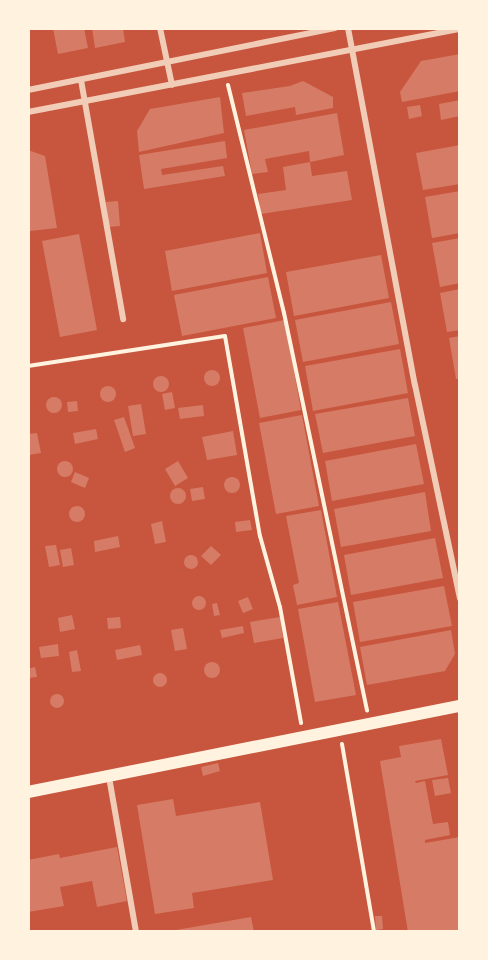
<!DOCTYPE html>
<html>
<head>
<meta charset="utf-8">
<style>
  body { margin:0 }
  #map { position:relative; width:488px; height:960px; overflow:hidden; background:#c8553d; font-family:"DM Sans",sans-serif }
  div>[style] { position:absolute }
  .building>* { inset:0; background:#d67c66 }
  .round { border-radius:50% }
  .path>* { height:4px; margin:-2px; padding:0 2px; transform-origin:2px; border-radius:2px; background:#fff3e0 }
  .minor>* { height:6px; margin:-3px; padding:0 3px; transform-origin:3px; border-radius:3px; background:#f1ccb7 }
  .secondary>* { height:12px; margin:-6px; padding:0 6px; transform-origin:6px; border-radius:6px; background:#fff3e0 }
  span { translate:-50% -50%; white-space:nowrap; text-align:center; line-height:1.15; -webkit-text-stroke:6px #fff3e0; paint-order:stroke }
  .frame { position:absolute; inset:0; border:30px solid #fff3e0; pointer-events:none }
</style>
</head>
<body>
<div id="map">
  <div class="building">
    <div style="clip-path:polygon(53px 28px,84px 28px,88px 48px,58px 54px)"></div>
    <div style="clip-path:polygon(92px 28px,123px 28px,125px 42px,95px 48px)"></div>
    <div style="clip-path:polygon(460px 54px,460px 91px,402px 102px,400px 92px,421px 61px)"></div>
    <div style="clip-path:polygon(303px 81px,333px 97px,333px 108px,296px 115px,295px 107px,246px 116px,242px 93px,290px 86px)"></div>
    <div style="clip-path:polygon(220px 97px,224px 133px,139px 152px,137px 131px,150px 109px)"></div>
    <div style="clip-path:polygon(460px 100px,460px 116px,441px 120px,439px 104px)"></div>
    <div style="clip-path:polygon(420px 105px,422px 116px,409px 119px,407px 107px)"></div>
    <div style="clip-path:polygon(337px 113px,344px 155px,310px 162px,312px 176px,347px 171px,352px 200px,261px 214px,258px 194px,286px 190px,283px 167px,310px 162px,309px 151px,265px 159px,268px 172px,252px 174px,244px 130px)"></div>
    <div style="clip-path:polygon(225px 141px,227px 158px,161px 169px,162px 175px,223px 166px,225px 176px,144px 189px,139px 155px)"></div>
    <div style="clip-path:polygon(460px 145px,460px 184px,423px 190px,416px 153px)"></div>
    <div style="clip-path:polygon(28px 150px,45px 156px,57px 228px,30px 231px)"></div>
    <div style="clip-path:polygon(460px 191px,460px 233px,432px 238px,425px 197px)"></div>
    <div style="clip-path:polygon(118px 201px,120px 226px,108px 227px,106px 202px)"></div>
    <div style="clip-path:polygon(260px 233px,267px 273px,172px 291px,165px 251px)"></div>
    <div style="clip-path:polygon(79px 234px,97px 330px,60px 337px,42px 241px)"></div>
    <div style="clip-path:polygon(460px 238px,460px 283px,440px 287px,432px 243px)"></div>
    <div style="clip-path:polygon(381px 255px,389px 298px,294px 316px,286px 272px)"></div>
    <div style="clip-path:polygon(268px 277px,276px 318px,182px 336px,174px 295px)"></div>
    <div style="clip-path:polygon(460px 289px,460px 330px,447px 332px,440px 293px)"></div>
    <div style="clip-path:polygon(391px 302px,399px 344px,303px 362px,295px 320px)"></div>
    <div style="clip-path:polygon(285px 320px,301px 410px,260px 418px,243px 328px)"></div>
    <div style="clip-path:polygon(460px 336px,460px 379px,456px 379px,449px 338px)"></div>
    <div style="clip-path:polygon(400px 349px,408px 393px,313px 411px,305px 366px)"></div>
    <div class="round" style="left:204px;top:370px;width:16px;height:16px"></div>
    <div class="round" style="left:153px;top:376px;width:16px;height:16px"></div>
    <div class="round" style="left:100px;top:386px;width:16px;height:16px"></div>
    <div style="clip-path:polygon(172px 392px,175px 408px,165px 410px,162px 394px)"></div>
    <div class="round" style="left:46px;top:397px;width:16px;height:16px"></div>
    <div style="clip-path:polygon(408px 398px,415px 436px,323px 453px,315px 414px)"></div>
    <div style="clip-path:polygon(77px 401px,78px 411px,68px 412px,67px 402px)"></div>
    <div style="clip-path:polygon(141px 404px,146px 434px,133px 436px,128px 406px)"></div>
    <div style="clip-path:polygon(203px 405px,204px 416px,180px 419px,178px 408px)"></div>
    <div style="clip-path:polygon(302px 415px,319px 506px,276px 514px,259px 423px)"></div>
    <div style="clip-path:polygon(124px 417px,135px 448px,125px 452px,114px 420px)"></div>
    <div style="clip-path:polygon(96px 429px,98px 439px,75px 444px,73px 433px)"></div>
    <div style="clip-path:polygon(233px 431px,237px 455px,207px 460px,202px 437px)"></div>
    <div style="clip-path:polygon(37px 433px,41px 453px,29px 455px,28px 434px)"></div>
    <div style="clip-path:polygon(416px 444px,424px 484px,332px 501px,325px 461px)"></div>
    <div class="round" style="left:57px;top:461px;width:16px;height:16px"></div>
    <div style="clip-path:polygon(178px 461px,188px 478px,175px 486px,165px 469px)"></div>
    <div style="clip-path:polygon(75px 472px,89px 478px,85px 488px,71px 482px)"></div>
    <div class="round" style="left:224px;top:477px;width:16px;height:16px"></div>
    <div style="clip-path:polygon(203px 487px,205px 499px,192px 501px,190px 489px)"></div>
    <div class="round" style="left:170px;top:488px;width:16px;height:16px"></div>
    <div style="clip-path:polygon(425px 492px,431px 531px,341px 547px,334px 509px)"></div>
    <div class="round" style="left:69px;top:506px;width:16px;height:16px"></div>
    <div style="clip-path:polygon(321px 510px,337px 597px,297px 605px,293px 585px,299px 583px,286px 516px)"></div>
    <div style="clip-path:polygon(250px 520px,252px 530px,236px 532px,235px 522px)"></div>
    <div style="clip-path:polygon(162px 521px,166px 542px,155px 544px,151px 524px)"></div>
    <div style="clip-path:polygon(118px 536px,120px 547px,95px 552px,94px 541px)"></div>
    <div style="clip-path:polygon(435px 538px,443px 578px,351px 595px,344px 555px)"></div>
    <div style="clip-path:polygon(56px 545px,60px 565px,49px 567px,45px 546px)"></div>
    <div style="clip-path:polygon(211px 546px,221px 555px,211px 565px,201px 556px)"></div>
    <div style="clip-path:polygon(71px 548px,74px 565px,63px 567px,60px 550px)"></div>
    <div class="round" style="left:184px;top:555px;width:14px;height:14px"></div>
    <div style="clip-path:polygon(444px 586px,452px 626px,360px 642px,353px 602px)"></div>
    <div class="round" style="left:192px;top:596px;width:14px;height:14px"></div>
    <div style="clip-path:polygon(248px 597px,253px 609px,243px 613px,238px 601px)"></div>
    <div style="clip-path:polygon(338px 602px,356px 695px,315px 702px,298px 609px)"></div>
    <div style="clip-path:polygon(217px 603px,220px 615px,214px 616px,212px 604px)"></div>
    <div style="clip-path:polygon(72px 615px,75px 629px,60px 632px,58px 618px)"></div>
    <div style="clip-path:polygon(120px 617px,121px 628px,108px 629px,107px 618px)"></div>
    <div style="clip-path:polygon(280px 617px,283px 638px,254px 643px,250px 622px)"></div>
    <div style="clip-path:polygon(243px 626px,244px 633px,222px 638px,220px 630px)"></div>
    <div style="clip-path:polygon(183px 628px,187px 649px,175px 651px,171px 630px)"></div>
    <div style="clip-path:polygon(451px 630px,455px 654px,445px 671px,367px 685px,360px 647px)"></div>
    <div style="clip-path:polygon(58px 644px,59px 656px,41px 658px,39px 647px)"></div>
    <div style="clip-path:polygon(140px 645px,142px 655px,117px 660px,115px 650px)"></div>
    <div style="clip-path:polygon(77px 650px,81px 671px,72px 672px,69px 652px)"></div>
    <div class="round" style="left:204px;top:662px;width:16px;height:16px"></div>
    <div style="clip-path:polygon(35px 667px,37px 677px,28px 678px,28px 669px)"></div>
    <div class="round" style="left:153px;top:673px;width:14px;height:14px"></div>
    <div class="round" style="left:50px;top:694px;width:14px;height:14px"></div>
    <div style="clip-path:polygon(441px 739px,448px 775px,415px 781px,416px 783px,425px 781px,433px 824px,448px 822px,450px 835px,425px 840px,425px 843px,460px 837px,460px 932px,408px 932px,380px 761px,401px 757px,399px 746px)"></div>
    <div style="clip-path:polygon(218px 763px,220px 771px,203px 776px,201px 767px)"></div>
    <div style="clip-path:polygon(448px 778px,451px 793px,435px 796px,432px 780px)"></div>
    <div style="clip-path:polygon(173px 799px,176px 816px,260px 802px,273px 880px,192px 893px,194px 908px,155px 914px,137px 805px)"></div>
    <div style="clip-path:polygon(117px 847px,127px 901px,97px 907px,92px 881px,60px 887px,64px 906px,28px 912px,28px 860px,59px 854px,60px 858px)"></div>
    <div style="clip-path:polygon(375px 916px,382px 916px,383px 929px,376px 930px)"></div>
    <div style="clip-path:polygon(251px 917px,254px 932px,177px 932px,176px 930px)"></div>
  </div>
  <div class="path">
    <div style="left:228px;top:85px;width:235px;rotate:76.2deg"></div>
    <div style="left:284px;top:313px;width:406px;rotate:78.2deg"></div>
    <div style="left:28px;top:366px;width:199px;rotate:-8.7deg"></div>
    <div style="left:225px;top:336px;width:203px;rotate:80.1deg"></div>
    <div style="left:260px;top:536px;width:74px;rotate:74.3deg"></div>
    <div style="left:280px;top:607px;width:118px;rotate:79.7deg"></div>
    <div style="left:342px;top:744px;width:191px;rotate:80.3deg"></div>
  </div>
  <div class="minor">
    <div style="left:160px;top:28px;width:58px;rotate:78.1deg"></div>
    <div style="left:348px;top:28px;width:363px;rotate:79.4deg"></div>
    <div style="left:415px;top:385px;width:218px;rotate:78.1deg"></div>
    <div style="left:81px;top:80px;width:243px;rotate:80deg"></div>
    <div style="left:28px;top:90px;width:313px;rotate:-11.4deg"></div>
    <div style="left:28px;top:112px;width:440px;rotate:-10.9deg"></div>
    <div style="left:109px;top:777px;width:157px;rotate:80.1deg"></div>
  </div>
  <div class="secondary">
    <div style="left:28px;top:792px;width:440px;rotate:-11.3deg"></div>
  </div>
  <div class="frame"></div>
</div>
</body>
</html>
